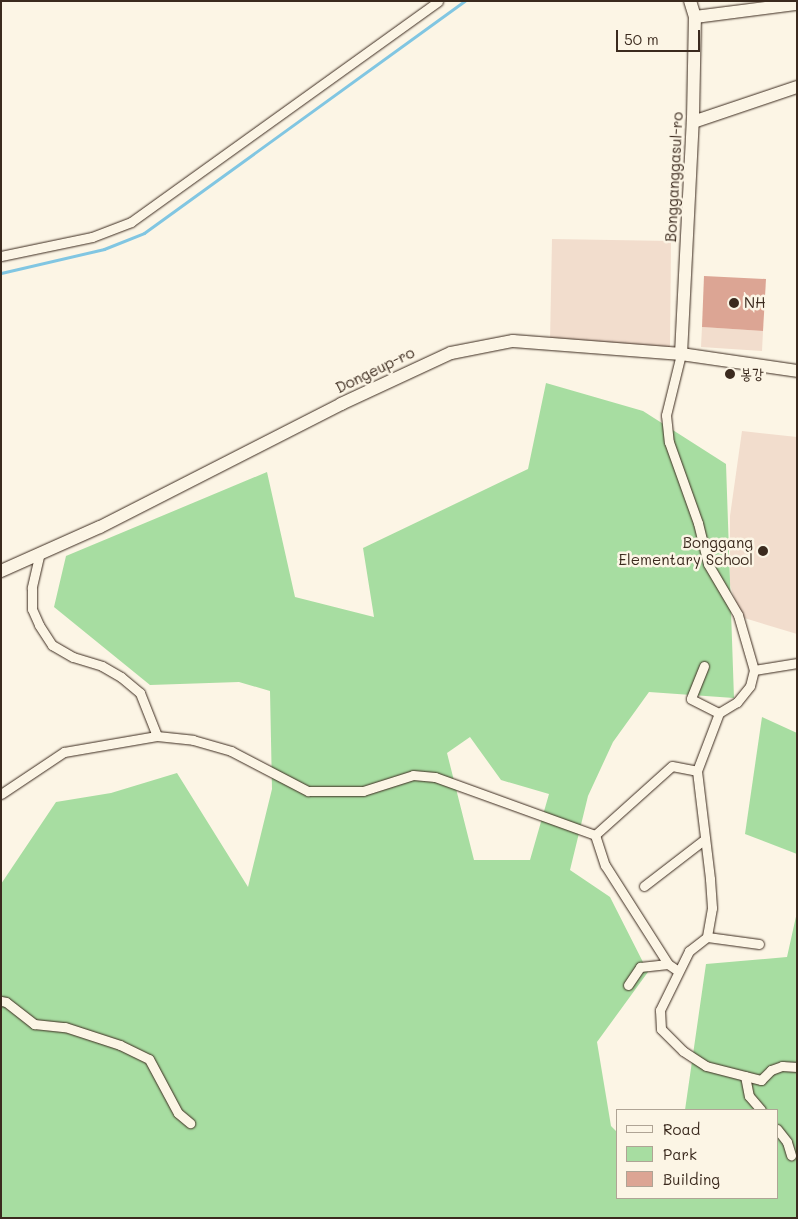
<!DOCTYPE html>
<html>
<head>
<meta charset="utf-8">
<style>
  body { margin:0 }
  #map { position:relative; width:798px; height:1219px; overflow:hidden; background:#fcf5e5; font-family:Mali,"Poor Story",sans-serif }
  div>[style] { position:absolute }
  .built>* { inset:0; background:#f2ddcd }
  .green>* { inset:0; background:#a7dda1 }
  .stream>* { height:3px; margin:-1.5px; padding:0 1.5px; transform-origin:1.5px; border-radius:1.5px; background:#81c6e2 }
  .building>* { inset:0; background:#dca594 }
  .roads { filter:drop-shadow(0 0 1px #3b2a1e) drop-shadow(0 0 1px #3b2a1e) }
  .street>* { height:9px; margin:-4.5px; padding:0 4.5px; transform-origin:4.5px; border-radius:4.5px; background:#fcf5e5 }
  .secondary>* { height:12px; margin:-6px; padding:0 6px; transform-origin:6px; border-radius:6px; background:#fcf5e5 }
  .dots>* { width:14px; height:14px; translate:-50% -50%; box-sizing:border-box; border:2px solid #fcf5e5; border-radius:50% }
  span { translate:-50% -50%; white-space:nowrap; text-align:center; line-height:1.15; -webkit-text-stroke:5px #fcf5e5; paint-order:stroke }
  .street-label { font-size:15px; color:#3b2a1e }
  .poi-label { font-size:15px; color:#3b2a1e }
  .left { translate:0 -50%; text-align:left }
  .right { translate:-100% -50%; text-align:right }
  .frame { position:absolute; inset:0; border:2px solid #3b2a1e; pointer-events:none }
  .legend { position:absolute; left:616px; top:1109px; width:162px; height:90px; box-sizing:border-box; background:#fcf5e5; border:1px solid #afa495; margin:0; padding:6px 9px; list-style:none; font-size:15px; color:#3b2a1e }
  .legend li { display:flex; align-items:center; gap:10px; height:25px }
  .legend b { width:25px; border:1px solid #afa495 }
  .scale { position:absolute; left:616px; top:30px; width:84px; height:22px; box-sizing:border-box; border:2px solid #3b2a1e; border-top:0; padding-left:6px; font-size:15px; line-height:18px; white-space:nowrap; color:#3b2a1e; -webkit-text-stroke:4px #fcf5e5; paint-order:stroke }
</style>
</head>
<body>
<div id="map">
  <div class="built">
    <div style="clip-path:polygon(552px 239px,671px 241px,670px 347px,550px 343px)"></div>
    <div style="clip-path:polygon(702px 327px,763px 331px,762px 351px,701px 347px)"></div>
    <div style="clip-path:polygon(742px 431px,797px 437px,797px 634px,741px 617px,730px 585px,730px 516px)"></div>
  </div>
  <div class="green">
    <div style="clip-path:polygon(evenodd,546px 383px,643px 411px,726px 464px,734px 698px,649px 692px,613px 742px,588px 796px,570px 870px,610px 897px,648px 972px,597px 1042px,611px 1126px,617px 1132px,617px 1198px,777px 1198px,777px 1110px,685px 1110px,706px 964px,787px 957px,797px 912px,797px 1218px,1px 1218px,1px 884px,56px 802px,111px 793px,177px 773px,248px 887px,272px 789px,270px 691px,239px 682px,150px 685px,54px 607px,66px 556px,267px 472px,295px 597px,374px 617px,363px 548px,528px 469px,546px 383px,470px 737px,501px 780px,549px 794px,530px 860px,474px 860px,447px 753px,470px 737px)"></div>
    <div style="clip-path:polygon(762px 717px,797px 733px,797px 854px,745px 834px)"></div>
  </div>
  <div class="stream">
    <div style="left:1px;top:273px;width:106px;rotate:-13.1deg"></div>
    <div style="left:104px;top:249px;width:43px;rotate:-21.8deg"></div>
    <div style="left:144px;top:233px;width:396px;rotate:-35.9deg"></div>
  </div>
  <div class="building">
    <div style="clip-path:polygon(704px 276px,766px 279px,763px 331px,702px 327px)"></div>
  </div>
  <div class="roads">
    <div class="street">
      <div style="left:1px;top:256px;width:93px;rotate:-11.8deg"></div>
      <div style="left:92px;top:237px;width:42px;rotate:-21deg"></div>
      <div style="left:131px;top:222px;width:378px;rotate:-35.7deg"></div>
      <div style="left:681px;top:354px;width:63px;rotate:103.8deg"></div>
      <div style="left:666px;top:415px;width:27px;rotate:84deg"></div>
      <div style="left:669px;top:442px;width:86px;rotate:70.3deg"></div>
      <div style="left:698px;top:523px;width:42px;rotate:76.3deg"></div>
      <div style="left:708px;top:564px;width:59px;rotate:59.5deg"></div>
      <div style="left:738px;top:615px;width:57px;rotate:73.8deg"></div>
      <div style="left:754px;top:670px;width:16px;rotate:104deg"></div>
      <div style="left:750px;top:686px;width:21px;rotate:129deg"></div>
      <div style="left:737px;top:702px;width:21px;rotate:149deg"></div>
      <div style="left:719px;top:713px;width:62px;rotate:110.8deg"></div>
      <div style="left:697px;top:771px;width:109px;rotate:83.1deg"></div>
      <div style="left:710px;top:879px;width:29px;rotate:86deg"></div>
      <div style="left:712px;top:908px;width:29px;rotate:100deg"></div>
      <div style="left:40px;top:552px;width:37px;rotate:103deg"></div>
      <div style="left:32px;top:588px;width:21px;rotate:90deg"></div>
      <div style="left:32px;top:609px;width:17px;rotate:66deg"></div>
      <div style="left:39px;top:625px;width:24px;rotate:57deg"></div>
      <div style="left:52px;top:645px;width:24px;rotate:30deg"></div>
      <div style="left:73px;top:657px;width:30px;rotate:17deg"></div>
      <div style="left:102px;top:666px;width:22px;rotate:30deg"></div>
      <div style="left:121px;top:677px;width:25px;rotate:40deg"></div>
      <div style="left:140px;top:693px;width:46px;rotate:68.4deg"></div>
      <div style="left:704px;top:666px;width:35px;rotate:112deg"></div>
      <div style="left:691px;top:699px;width:31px;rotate:27deg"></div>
      <div style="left:754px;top:670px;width:44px;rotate:-9.2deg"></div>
      <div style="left:1px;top:794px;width:76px;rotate:-33.7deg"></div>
      <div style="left:64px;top:752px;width:94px;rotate:-9.8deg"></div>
      <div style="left:157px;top:736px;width:36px;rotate:6deg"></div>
      <div style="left:193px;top:740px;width:40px;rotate:16deg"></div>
      <div style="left:231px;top:751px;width:87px;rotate:27.5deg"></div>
      <div style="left:308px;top:791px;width:55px"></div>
      <div style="left:363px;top:791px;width:52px;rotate:-17.7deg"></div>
      <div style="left:413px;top:775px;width:22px;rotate:5deg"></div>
      <div style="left:435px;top:777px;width:170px;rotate:19.9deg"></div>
      <div style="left:595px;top:835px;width:32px;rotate:72deg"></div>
      <div style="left:605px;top:865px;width:117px;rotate:57.5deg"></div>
      <div style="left:668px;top:964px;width:11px;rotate:34deg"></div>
      <div style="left:595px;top:835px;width:103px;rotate:-41.9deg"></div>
      <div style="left:672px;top:766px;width:25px;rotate:11deg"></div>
      <div style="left:644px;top:886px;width:77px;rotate:-37.6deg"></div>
      <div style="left:759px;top:944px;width:52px;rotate:-172.3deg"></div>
      <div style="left:707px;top:937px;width:23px;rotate:142deg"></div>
      <div style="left:689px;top:951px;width:66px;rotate:116.2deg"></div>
      <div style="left:660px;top:1010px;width:19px;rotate:87deg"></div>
      <div style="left:661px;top:1029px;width:31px;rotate:45deg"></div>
      <div style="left:683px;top:1051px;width:27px;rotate:33deg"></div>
      <div style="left:706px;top:1066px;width:57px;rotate:14.3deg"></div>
      <div style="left:761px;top:1080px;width:14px;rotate:-45deg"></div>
      <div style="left:771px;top:1070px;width:12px;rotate:-20deg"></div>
      <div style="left:782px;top:1066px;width:15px;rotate:4deg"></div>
      <div style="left:628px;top:985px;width:22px;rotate:-56deg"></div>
      <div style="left:640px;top:967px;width:28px;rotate:-6deg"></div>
      <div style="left:1px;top:1001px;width:5px;rotate:11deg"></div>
      <div style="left:6px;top:1002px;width:36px;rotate:38deg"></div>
      <div style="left:34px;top:1024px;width:31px;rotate:6deg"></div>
      <div style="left:65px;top:1027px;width:58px;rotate:18.1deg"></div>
      <div style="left:120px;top:1045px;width:32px;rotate:26deg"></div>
      <div style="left:149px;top:1059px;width:61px;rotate:61.8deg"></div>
      <div style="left:178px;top:1113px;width:16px;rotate:40deg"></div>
      <div style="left:745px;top:1076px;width:20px;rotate:79deg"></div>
      <div style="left:749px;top:1096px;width:18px;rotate:49deg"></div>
      <div style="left:777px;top:1129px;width:16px;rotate:52deg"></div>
      <div style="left:787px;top:1142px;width:14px;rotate:73deg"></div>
    </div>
    <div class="secondary">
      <div style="left:695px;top:17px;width:103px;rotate:-7.3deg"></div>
      <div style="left:693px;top:122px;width:110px;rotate:-18.6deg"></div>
      <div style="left:681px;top:354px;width:236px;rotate:-87.1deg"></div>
      <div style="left:693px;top:118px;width:101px;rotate:-88.9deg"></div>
      <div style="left:695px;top:17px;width:17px;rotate:-107deg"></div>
      <div style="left:1px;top:571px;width:108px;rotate:-24deg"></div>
      <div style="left:100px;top:527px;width:271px;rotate:-27deg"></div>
      <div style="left:341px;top:404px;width:121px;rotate:-24.9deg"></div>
      <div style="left:451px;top:353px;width:63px;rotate:-11deg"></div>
      <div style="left:513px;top:341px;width:169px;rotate:4.4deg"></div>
      <div style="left:681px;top:354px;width:117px;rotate:8.3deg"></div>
    </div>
  </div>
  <div class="dots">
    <div style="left:734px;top:303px;background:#3b2a1e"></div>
    <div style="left:730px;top:374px;background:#3b2a1e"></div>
    <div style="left:763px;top:551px;background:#3b2a1e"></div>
  </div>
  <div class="street-label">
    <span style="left:674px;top:177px;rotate:-87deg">Bongganggasul-ro</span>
    <span style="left:375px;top:370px;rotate:-26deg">Dongeup-ro</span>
  </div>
  <div class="poi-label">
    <span class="left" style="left:744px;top:303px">NH</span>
    <span class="left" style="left:740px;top:374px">봉강</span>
    <span class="right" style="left:753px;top:551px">Bonggang<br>Elementary School</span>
  </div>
  <div class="frame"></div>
  <ul class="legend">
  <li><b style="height:6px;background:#fcf5e5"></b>Road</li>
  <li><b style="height:14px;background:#a7dda1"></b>Park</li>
  <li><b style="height:14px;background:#dca594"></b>Building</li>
  </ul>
  <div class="scale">50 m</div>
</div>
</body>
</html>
